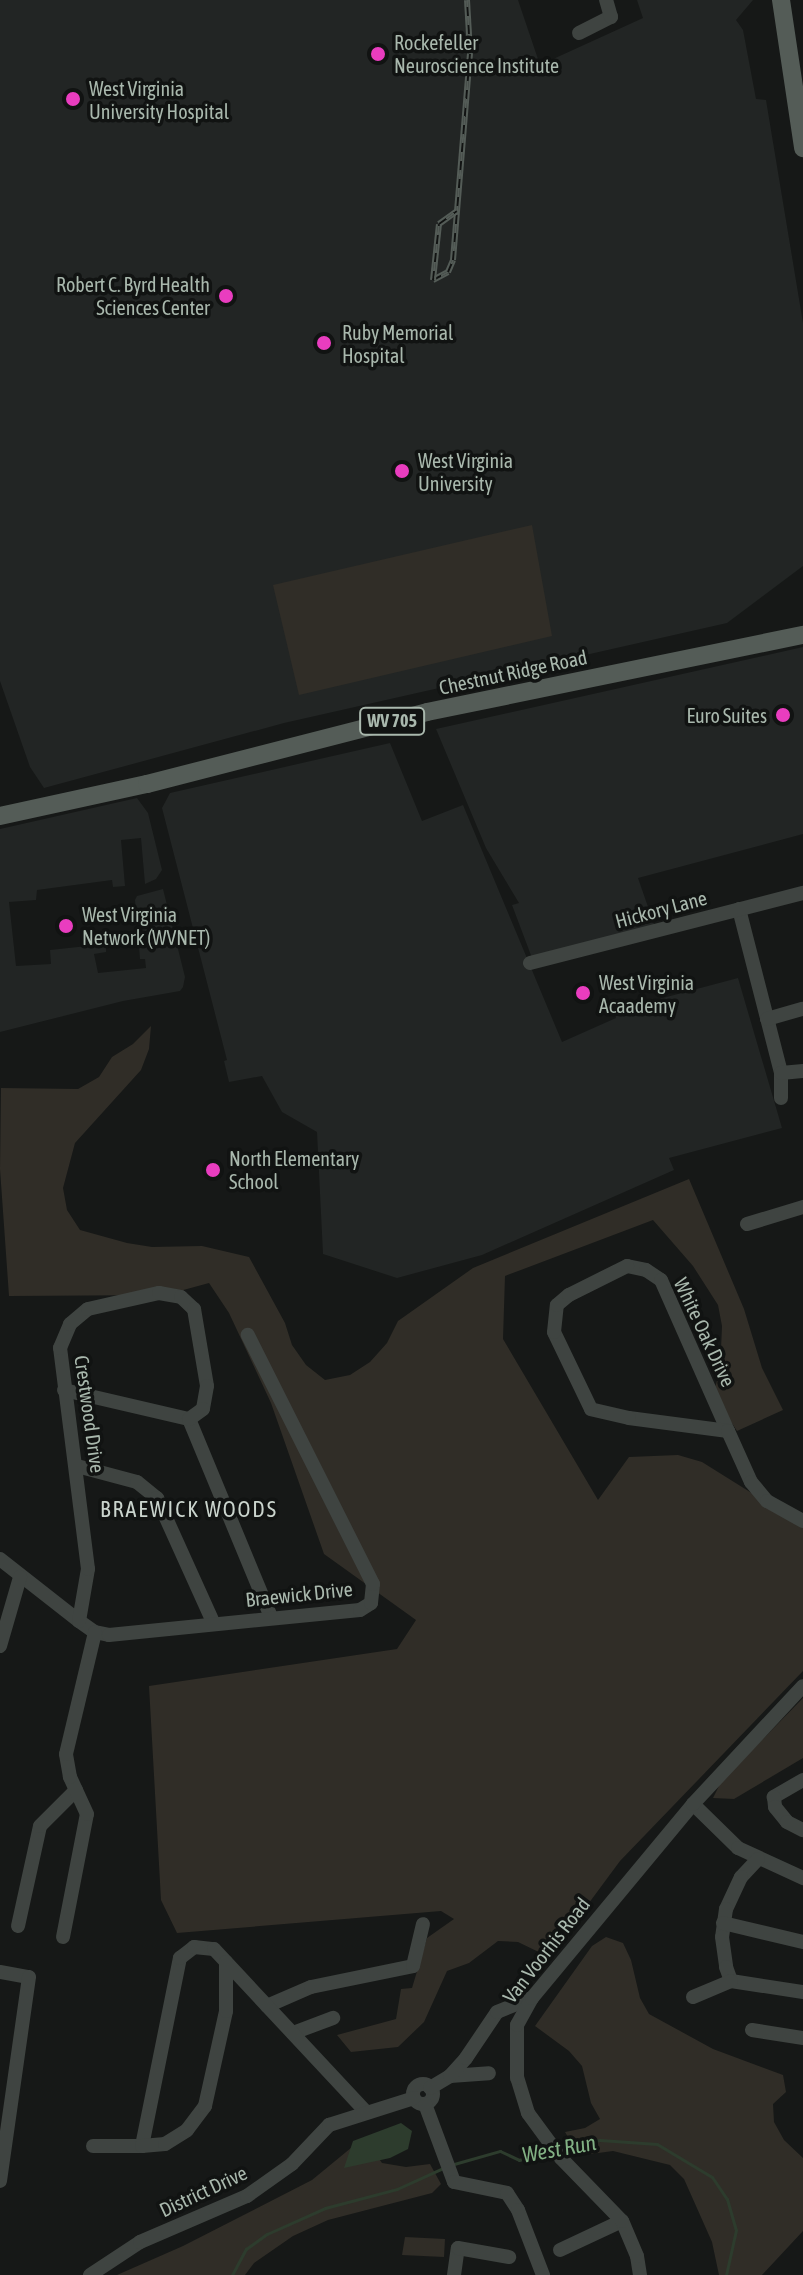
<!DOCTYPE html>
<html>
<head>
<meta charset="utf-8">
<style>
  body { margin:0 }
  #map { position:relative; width:803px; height:2275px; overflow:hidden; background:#161817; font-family:"Asap Condensed",sans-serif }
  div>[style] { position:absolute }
  .built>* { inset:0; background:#222524 }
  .green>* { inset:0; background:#302d27 }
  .water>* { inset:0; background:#2d3c2d }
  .stream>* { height:3px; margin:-1.5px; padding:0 1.5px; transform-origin:1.5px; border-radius:1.5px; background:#2d3c2d }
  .minor>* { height:14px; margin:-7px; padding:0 7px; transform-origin:7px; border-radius:7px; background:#3f4441 }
  .minor>.ring { margin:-7px; padding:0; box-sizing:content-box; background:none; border:14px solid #3f4441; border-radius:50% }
  .major>* { height:18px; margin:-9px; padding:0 9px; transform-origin:9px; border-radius:9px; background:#545c57 }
  .rail>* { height:6px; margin-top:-3px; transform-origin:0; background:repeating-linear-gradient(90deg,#111312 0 9px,#545c57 0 18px); box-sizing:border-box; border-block:2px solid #545c57 }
  .dots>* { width:22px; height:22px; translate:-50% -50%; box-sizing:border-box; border:4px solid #111312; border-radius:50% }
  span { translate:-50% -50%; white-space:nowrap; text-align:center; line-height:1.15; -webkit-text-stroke:7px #111312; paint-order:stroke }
  .shield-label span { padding:2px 6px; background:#111312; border:2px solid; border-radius:6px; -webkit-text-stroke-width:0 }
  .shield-label { font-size:18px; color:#a9b8ad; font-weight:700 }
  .poi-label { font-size:20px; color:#a9b8ad }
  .left { translate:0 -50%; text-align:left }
  .right { translate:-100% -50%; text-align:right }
  .street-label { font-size:20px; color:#a9b8ad }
  .neighbourhood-label { font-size:22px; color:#cad4cd; letter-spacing:2px }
  .water-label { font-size:22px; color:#82b184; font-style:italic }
</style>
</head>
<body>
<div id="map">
  <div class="built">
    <div style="clip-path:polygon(0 0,518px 0,540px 65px,643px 18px,637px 0,753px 0,736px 20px,743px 30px,756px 99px,766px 100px,803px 323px,803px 566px,727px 623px,284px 723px,44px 788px,30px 767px,0 681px)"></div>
    <div style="clip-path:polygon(803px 647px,803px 834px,638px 878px,655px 927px,532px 958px,512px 905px,519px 903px,486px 848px,436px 729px)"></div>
    <div style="clip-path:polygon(390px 743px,422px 821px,463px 805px,562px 1042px,616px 1018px,614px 1011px,738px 978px,782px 1128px,669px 1158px,674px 1170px,482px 1255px,397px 1278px,323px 1254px,317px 1132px,282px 1112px,262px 1076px,229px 1082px,224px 1061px,227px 1060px,162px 808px,170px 793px)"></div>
    <div style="clip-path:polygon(137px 798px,148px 813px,162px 870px,156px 879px,145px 884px,141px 838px,121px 840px,125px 886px,113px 887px,112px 880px,37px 890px,36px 900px,9px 902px,16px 966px,51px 964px,50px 950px,106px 944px,106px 952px,94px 954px,98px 973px,146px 968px,145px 959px,140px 959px,135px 900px,137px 896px,163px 889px,185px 977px,183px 987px,180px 991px,123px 1001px,0 1032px,0 829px)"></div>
  </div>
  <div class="green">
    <div style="clip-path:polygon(532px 525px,552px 636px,299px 695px,273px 585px)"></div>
    <div style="clip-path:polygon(151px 1026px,149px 1049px,141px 1070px,75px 1143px,63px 1188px,67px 1210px,80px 1230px,127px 1243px,152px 1247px,202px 1246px,249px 1257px,285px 1323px,292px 1345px,306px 1365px,325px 1380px,350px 1375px,370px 1362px,387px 1343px,398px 1321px,473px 1268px,689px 1179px,744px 1309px,762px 1368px,783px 1410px,737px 1431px,713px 1394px,720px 1371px,722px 1326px,718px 1305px,693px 1266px,653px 1220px,505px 1276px,503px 1339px,598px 1500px,629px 1457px,678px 1455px,702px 1462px,803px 1525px,803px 1671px,620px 1861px,549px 1957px,518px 1942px,498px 1941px,469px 1963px,447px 1971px,424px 2022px,398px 2047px,351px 2052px,337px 2035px,396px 2019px,401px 1989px,412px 1988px,427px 1938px,454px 1919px,441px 1911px,177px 1933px,161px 1900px,149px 1686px,397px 1649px,416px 1620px,324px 1554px,271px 1403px,229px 1313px,209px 1283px,165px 1295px,9px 1296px,0 1169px,1px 1088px,78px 1089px,99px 1077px,112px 1057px,133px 1044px)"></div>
    <div style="clip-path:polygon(803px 1698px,803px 1758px,734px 1799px,713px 1798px,721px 1782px)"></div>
    <div style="clip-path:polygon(606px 1937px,623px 1943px,631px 1960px,640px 1998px,649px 2014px,713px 2049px,783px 2075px,786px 2092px,773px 2104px,774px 2122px,784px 2140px,803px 2158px,803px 2231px,762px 2275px,719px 2275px,712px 2242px,684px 2179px,670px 2165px,613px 2151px,591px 2154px,574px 2147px,565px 2132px,585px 2128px,600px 2119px,591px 2103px,582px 2066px,569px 2051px,535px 2026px,592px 1946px)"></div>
    <div style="clip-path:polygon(357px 2143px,369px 2144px,382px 2163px,406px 2167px,430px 2164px,441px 2184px,432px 2193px,328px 2220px,293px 2236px,254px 2263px,245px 2275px,117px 2275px,183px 2246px,312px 2180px)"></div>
    <div style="clip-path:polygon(405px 2237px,445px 2239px,444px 2257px,402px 2255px)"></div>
  </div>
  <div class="water">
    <div style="clip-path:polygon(401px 2123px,412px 2131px,408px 2149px,390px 2158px,344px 2168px,353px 2141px)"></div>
  </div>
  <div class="stream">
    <div style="left:559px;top:2146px;width:41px;rotate:-8.3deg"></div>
    <div style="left:600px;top:2140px;width:57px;rotate:4deg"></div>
    <div style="left:657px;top:2144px;width:64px;rotate:31deg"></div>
    <div style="left:712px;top:2177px;width:27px;rotate:56deg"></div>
    <div style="left:727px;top:2199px;width:32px;rotate:74deg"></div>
    <div style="left:736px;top:2230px;width:46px;rotate:102.5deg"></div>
    <div style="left:454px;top:2164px;width:48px;rotate:-15.8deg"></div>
    <div style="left:500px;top:2151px;width:21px;rotate:25deg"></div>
    <div style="left:519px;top:2160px;width:31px;rotate:-17deg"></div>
    <div style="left:232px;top:2275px;width:30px;rotate:-62deg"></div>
    <div style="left:246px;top:2249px;width:26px;rotate:-36deg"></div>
    <div style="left:267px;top:2234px;width:64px;rotate:-24.1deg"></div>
    <div style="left:325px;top:2208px;width:74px;rotate:-14.8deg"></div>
    <div style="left:397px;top:2189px;width:51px;rotate:-24.5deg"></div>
  </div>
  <div class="minor">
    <div style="left:579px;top:33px;width:36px;rotate:-27deg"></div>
    <div style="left:611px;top:17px;width:18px;rotate:-106deg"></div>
    <div style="left:739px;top:909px;width:169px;rotate:75.6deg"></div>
    <div style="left:781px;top:1073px;width:25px;rotate:90deg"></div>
    <div style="left:530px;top:963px;width:282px;rotate:-14.4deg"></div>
    <div style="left:767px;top:1019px;width:37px;rotate:-16deg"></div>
    <div style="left:781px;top:1073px;width:22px;rotate:-5deg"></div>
    <div style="left:747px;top:1224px;width:59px;rotate:-16.9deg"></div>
    <div style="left:627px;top:1266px;width:19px;rotate:12deg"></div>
    <div style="left:646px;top:1270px;width:18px;rotate:34deg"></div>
    <div style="left:661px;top:1280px;width:165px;rotate:66.1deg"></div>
    <div style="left:728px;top:1431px;width:100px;rotate:-172.5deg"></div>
    <div style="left:629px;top:1418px;width:39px;rotate:-167deg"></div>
    <div style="left:591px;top:1409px;width:85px;rotate:-115.7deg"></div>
    <div style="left:554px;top:1332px;width:27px;rotate:-84deg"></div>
    <div style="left:557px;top:1305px;width:16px;rotate:-40deg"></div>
    <div style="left:569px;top:1295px;width:65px;rotate:-26.6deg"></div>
    <div style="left:64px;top:1390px;width:128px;rotate:13.1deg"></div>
    <div style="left:189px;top:1419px;width:214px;rotate:67.5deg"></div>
    <div style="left:728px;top:1431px;width:56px;rotate:65.7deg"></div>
    <div style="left:751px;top:1482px;width:25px;rotate:50deg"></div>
    <div style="left:767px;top:1501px;width:41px;rotate:29.1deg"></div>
    <div style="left:77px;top:1466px;width:62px;rotate:14.9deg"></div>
    <div style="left:137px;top:1482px;width:26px;rotate:39deg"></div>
    <div style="left:157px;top:1498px;width:136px;rotate:65.7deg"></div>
    <div style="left:0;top:1559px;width:100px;rotate:38.1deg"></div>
    <div style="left:79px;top:1621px;width:19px;rotate:35deg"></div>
    <div style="left:95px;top:1632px;width:14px;rotate:12deg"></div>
    <div style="left:109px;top:1635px;width:252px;rotate:-5.7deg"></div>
    <div style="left:360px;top:1610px;width:13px;rotate:-32deg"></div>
    <div style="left:371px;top:1603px;width:19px;rotate:-84deg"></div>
    <div style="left:373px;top:1584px;width:279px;rotate:-116.7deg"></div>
    <div style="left:79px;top:1621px;width:53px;rotate:-80.2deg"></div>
    <div style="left:88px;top:1569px;width:223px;rotate:-97.2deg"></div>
    <div style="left:60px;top:1348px;width:26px;rotate:-67deg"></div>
    <div style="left:70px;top:1324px;width:23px;rotate:-40deg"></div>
    <div style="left:88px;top:1309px;width:73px;rotate:-12.7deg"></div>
    <div style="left:159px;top:1293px;width:22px;rotate:10deg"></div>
    <div style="left:181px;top:1297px;width:18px;rotate:43deg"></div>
    <div style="left:194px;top:1309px;width:78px;rotate:80.4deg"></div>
    <div style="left:207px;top:1386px;width:23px;rotate:100deg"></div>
    <div style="left:203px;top:1409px;width:17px;rotate:144deg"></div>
    <div style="left:0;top:1646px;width:72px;rotate:-73.8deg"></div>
    <div style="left:803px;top:1780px;width:34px;rotate:150deg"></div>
    <div style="left:774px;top:1797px;width:10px;rotate:84deg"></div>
    <div style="left:775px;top:1807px;width:19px;rotate:51deg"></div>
    <div style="left:787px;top:1822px;width:18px;rotate:27deg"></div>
    <div style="left:693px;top:1804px;width:63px;rotate:44.4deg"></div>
    <div style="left:738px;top:1848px;width:72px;rotate:24.8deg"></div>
    <div style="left:758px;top:1859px;width:25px;rotate:133deg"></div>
    <div style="left:741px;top:1877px;width:35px;rotate:115deg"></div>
    <div style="left:726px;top:1909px;width:28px;rotate:98deg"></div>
    <div style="left:722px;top:1937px;width:30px;rotate:82deg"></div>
    <div style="left:726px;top:1967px;width:15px;rotate:70deg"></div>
    <div style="left:731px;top:1981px;width:73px;rotate:8.7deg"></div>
    <div style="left:723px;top:1923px;width:82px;rotate:13.4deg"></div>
    <div style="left:18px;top:1926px;width:102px;rotate:-77.6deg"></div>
    <div style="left:40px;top:1826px;width:51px;rotate:-45deg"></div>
    <div style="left:63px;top:1937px;width:125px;rotate:-79deg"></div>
    <div style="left:87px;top:1814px;width:41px;rotate:-114.7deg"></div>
    <div style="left:70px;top:1777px;width:23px;rotate:-100deg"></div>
    <div style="left:66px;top:1754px;width:125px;rotate:-76.6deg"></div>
    <div style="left:0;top:1972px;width:29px;rotate:10deg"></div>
    <div style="left:29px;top:1977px;width:206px;rotate:98.1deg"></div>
    <div style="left:693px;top:1997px;width:41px;rotate:-22.8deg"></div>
    <div style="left:267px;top:2006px;width:48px;rotate:-23.4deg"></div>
    <div style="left:311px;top:1987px;width:104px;rotate:-11.6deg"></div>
    <div style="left:413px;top:1966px;width:43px;rotate:-76.6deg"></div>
    <div style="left:752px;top:2030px;width:52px;rotate:8.9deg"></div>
    <div style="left:293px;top:2033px;width:43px;rotate:-20.6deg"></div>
    <div style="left:450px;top:2076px;width:39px;rotate:-4deg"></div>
    <div class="ring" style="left:413px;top:2084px;width:6px;height:6px"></div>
    <div style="left:430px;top:2088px;width:23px;rotate:-31deg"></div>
    <div style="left:450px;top:2076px;width:24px;rotate:-48deg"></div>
    <div style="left:466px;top:2058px;width:55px;rotate:-56deg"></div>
    <div style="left:497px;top:2012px;width:38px;rotate:-22deg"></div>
    <div style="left:425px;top:2104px;width:83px;rotate:69.6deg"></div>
    <div style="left:454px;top:2182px;width:54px;rotate:11.7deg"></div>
    <div style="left:507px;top:2193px;width:20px;rotate:57deg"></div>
    <div style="left:518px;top:2210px;width:70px;rotate:69deg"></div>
    <div style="left:93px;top:2146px;width:49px"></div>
    <div style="left:142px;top:2146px;width:192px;rotate:-78.6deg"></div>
    <div style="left:180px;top:1958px;width:18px;rotate:-38deg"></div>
    <div style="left:194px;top:1947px;width:20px;rotate:6deg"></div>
    <div style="left:214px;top:1949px;width:223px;rotate:47deg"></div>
    <div style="left:142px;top:2146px;width:23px;rotate:-5deg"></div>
    <div style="left:165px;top:2144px;width:26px;rotate:-32deg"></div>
    <div style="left:187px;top:2130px;width:30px;rotate:-53deg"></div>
    <div style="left:205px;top:2106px;width:97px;rotate:-77.5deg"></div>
    <div style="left:226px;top:2011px;width:49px;rotate:-90deg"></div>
    <div style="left:560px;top:2250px;width:68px;rotate:-25.1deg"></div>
    <div style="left:90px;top:2275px;width:60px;rotate:-33.4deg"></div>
    <div style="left:140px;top:2242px;width:116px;rotate:-23.3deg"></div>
    <div style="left:247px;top:2196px;width:55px;rotate:-35.4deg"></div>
    <div style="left:292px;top:2164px;width:54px;rotate:-46.5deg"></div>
    <div style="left:329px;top:2125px;width:89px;rotate:-17.6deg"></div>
    <div style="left:454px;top:2275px;width:27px;rotate:-82deg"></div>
    <div style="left:458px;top:2248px;width:52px;rotate:10deg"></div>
    <div style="left:640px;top:2275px;width:19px;rotate:-99deg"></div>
    <div style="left:637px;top:2256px;width:38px;rotate:-113deg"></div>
    <div style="left:622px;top:2221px;width:88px;rotate:-134.1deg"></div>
    <div style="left:561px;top:2158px;width:56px;rotate:-126.3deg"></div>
    <div style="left:528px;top:2113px;width:37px;rotate:-107deg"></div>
    <div style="left:517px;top:2078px;width:53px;rotate:-90deg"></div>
    <div style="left:517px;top:2025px;width:31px;rotate:-61deg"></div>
    <div style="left:532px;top:1998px;width:252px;rotate:-50.3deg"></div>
    <div style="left:693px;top:1804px;width:161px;rotate:-47deg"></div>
  </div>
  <div class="major">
    <div style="left:781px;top:0;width:150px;rotate:81.5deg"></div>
    <div style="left:0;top:816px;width:150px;rotate:-12.3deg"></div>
    <div style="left:147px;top:784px;width:289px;rotate:-14.4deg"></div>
    <div style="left:427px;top:712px;width:384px;rotate:-11.6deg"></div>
  </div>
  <div class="rail">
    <div style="left:433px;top:280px;width:17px;rotate:-28deg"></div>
    <div style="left:448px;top:272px;width:13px;rotate:-67deg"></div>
    <div style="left:453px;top:260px;width:209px;rotate:-85.3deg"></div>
    <div style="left:470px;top:52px;width:52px;rotate:-93.3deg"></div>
    <div style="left:433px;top:280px;width:56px;rotate:-83.9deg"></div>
    <div style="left:439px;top:224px;width:22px;rotate:-36deg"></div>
  </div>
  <div class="dots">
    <div style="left:378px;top:54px;background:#e93dbf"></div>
    <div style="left:73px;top:99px;background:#e93dbf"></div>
    <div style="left:226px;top:296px;background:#e93dbf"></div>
    <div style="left:324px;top:343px;background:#e93dbf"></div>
    <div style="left:402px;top:471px;background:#e93dbf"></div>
    <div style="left:783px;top:715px;background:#e93dbf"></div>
    <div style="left:66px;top:926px;background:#e93dbf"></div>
    <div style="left:583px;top:993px;background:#e93dbf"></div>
    <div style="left:213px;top:1170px;background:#e93dbf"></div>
  </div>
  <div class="shield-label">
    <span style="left:392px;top:721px">WV 705</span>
  </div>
  <div class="poi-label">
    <span class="left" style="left:394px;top:54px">Rockefeller<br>Neuroscience Institute</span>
    <span class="left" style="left:89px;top:100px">West Virginia<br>University Hospital</span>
    <span class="right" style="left:210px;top:296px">Robert C. Byrd Health<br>Sciences Center</span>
    <span class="left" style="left:342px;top:344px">Ruby Memorial<br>Hospital</span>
    <span class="left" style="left:418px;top:472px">West Virginia<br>University</span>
    <span class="right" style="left:767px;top:715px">Euro Suites</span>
    <span class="left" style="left:82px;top:926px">West Virginia<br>Network (WVNET)</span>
    <span class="left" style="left:599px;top:994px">West Virginia<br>Acaademy</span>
    <span class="left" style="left:229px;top:1170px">North Elementary<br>School</span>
  </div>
  <div class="street-label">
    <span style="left:513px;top:672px;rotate:-12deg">Chestnut Ridge Road</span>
    <span style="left:661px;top:909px;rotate:-15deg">Hickory Lane</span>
    <span style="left:705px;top:1332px;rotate:65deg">White Oak Drive</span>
    <span style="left:90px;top:1414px;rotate:82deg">Crestwood Drive</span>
    <span style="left:299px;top:1594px;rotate:-6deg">Braewick Drive</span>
    <span style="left:546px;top:1950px;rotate:-52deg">Van Voorhis Road</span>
    <span style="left:203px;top:2191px;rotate:-25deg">District Drive</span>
  </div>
  <div class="neighbourhood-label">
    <span style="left:189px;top:1510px">BRAEWICK WOODS</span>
  </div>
  <div class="water-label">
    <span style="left:559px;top:2149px;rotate:-10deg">West Run</span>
  </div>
</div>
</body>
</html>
